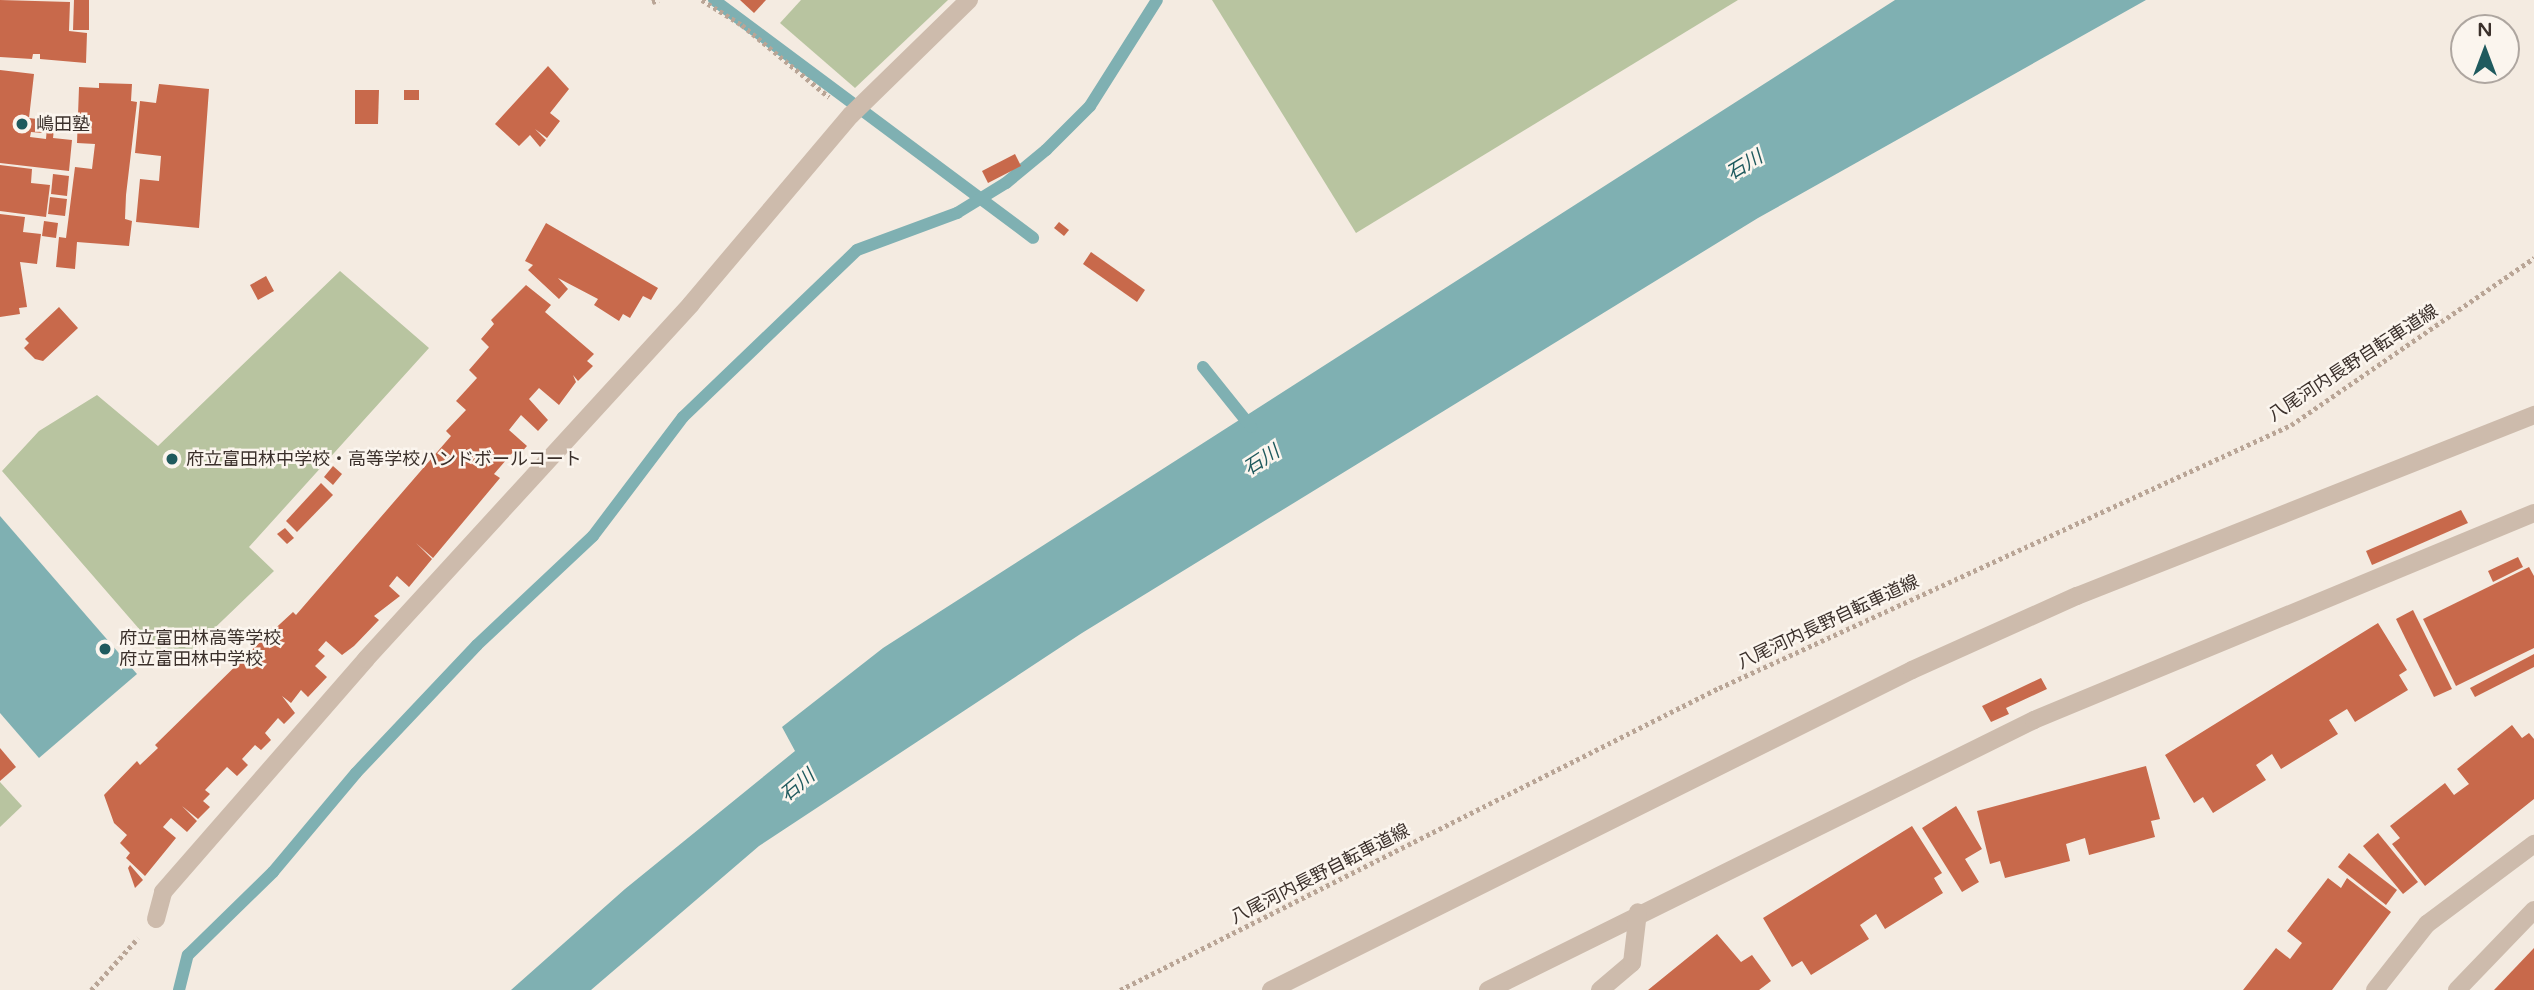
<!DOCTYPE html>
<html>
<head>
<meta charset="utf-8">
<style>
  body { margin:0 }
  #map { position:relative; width:2534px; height:990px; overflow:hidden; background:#f4ebe1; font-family:"Varela Round","Noto Sans JP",sans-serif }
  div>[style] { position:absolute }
  .green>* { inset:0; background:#b8c4a0 }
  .water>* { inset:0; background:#7fb0b2 }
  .stream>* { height:12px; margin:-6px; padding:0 6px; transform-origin:6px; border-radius:6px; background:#7fb0b2 }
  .building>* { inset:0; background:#c8694b }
  .path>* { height:4.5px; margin-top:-2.25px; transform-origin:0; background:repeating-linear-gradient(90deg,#b9a596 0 3.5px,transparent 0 7px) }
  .lane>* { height:18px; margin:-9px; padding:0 9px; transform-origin:9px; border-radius:9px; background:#cdbbac }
  .street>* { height:18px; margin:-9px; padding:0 9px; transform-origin:9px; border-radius:9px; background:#cdbbac }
  .dots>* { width:19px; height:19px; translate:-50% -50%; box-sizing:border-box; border:4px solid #fbf5ee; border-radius:50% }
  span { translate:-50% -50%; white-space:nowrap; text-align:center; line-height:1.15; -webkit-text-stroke:5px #fbf5ee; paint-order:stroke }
  .poi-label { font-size:18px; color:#3b302b }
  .left { translate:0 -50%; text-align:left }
  .street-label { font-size:18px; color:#3b302b }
  .water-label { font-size:19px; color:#1f5a5e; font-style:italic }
  .north { position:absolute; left:2450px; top:14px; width:70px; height:70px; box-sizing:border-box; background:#fbf5ee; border:2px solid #aea6a0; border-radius:50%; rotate:0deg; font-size:19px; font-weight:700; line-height:28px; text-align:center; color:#3b302b }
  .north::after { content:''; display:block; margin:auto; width:24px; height:32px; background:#1f5a5e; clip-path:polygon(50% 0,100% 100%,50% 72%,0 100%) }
</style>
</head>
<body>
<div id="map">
  <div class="green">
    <div style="clip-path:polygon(801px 0,948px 0,855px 88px,780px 23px)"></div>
    <div style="clip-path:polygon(1212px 0,1738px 0,1356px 233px)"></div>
    <div style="clip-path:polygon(340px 271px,429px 348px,249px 547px,274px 571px,173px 668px,2px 471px,39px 431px,97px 395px,158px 446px)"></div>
    <div style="clip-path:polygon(0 782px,22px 806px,0 827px)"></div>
  </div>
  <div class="water">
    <div style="clip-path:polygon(1895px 0,2146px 0,1758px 218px,1082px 633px,759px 846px,591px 990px,511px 990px,625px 889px,795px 751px,782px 727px,883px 648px)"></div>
    <div style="clip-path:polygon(0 516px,137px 674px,39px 758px,0 713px)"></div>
  </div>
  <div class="stream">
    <div style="left:714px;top:0;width:398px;rotate:36.7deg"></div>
    <div style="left:1203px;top:367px;width:77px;rotate:51.3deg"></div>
    <div style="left:179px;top:990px;width:36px;rotate:-76deg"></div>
    <div style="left:188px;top:955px;width:119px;rotate:-44.3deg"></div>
    <div style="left:273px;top:872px;width:129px;rotate:-50deg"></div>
    <div style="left:356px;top:773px;width:176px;rotate:-46.6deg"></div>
    <div style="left:477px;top:645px;width:159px;rotate:-43.2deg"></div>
    <div style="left:593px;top:536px;width:149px;rotate:-52.9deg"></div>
    <div style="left:683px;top:417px;width:241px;rotate:-43.8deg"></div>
    <div style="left:857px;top:250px;width:107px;rotate:-20.3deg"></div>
    <div style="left:957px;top:213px;width:57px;rotate:-31.5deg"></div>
    <div style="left:1006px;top:183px;width:52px;rotate:-39.5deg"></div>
    <div style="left:1046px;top:150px;width:62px;rotate:-45deg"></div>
    <div style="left:1090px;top:106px;width:125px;rotate:-57.7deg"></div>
  </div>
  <div class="building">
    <div style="clip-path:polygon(0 0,70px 2px,69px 31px,87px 33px,86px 63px,40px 59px,40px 54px,33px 54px,32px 59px,0 57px)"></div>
    <div style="clip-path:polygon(74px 0,89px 0,89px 30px,73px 30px)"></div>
    <div style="clip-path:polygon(740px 0,766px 0,754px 13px)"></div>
    <div style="clip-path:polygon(548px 66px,569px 89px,550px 113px,560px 121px,547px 138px,535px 129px,546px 140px,540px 147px,530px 135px,519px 146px,495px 124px)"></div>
    <div style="clip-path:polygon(0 70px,34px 74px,29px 118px,45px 120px,43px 133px,31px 132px,30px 137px,46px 139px,47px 127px,54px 129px,53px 138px,72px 140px,69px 171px,0 163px)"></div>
    <div style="clip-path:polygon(99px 83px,132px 84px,131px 101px,137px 102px,126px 195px,125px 219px,132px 221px,129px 246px,77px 242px,75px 269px,56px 267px,59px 237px,66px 238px,75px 167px,92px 169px,95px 144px,77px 143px,79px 87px,99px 88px)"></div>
    <div style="clip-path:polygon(159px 84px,209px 89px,199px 228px,136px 222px,140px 179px,159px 181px,161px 156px,135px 153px,140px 101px,156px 103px)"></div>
    <div style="clip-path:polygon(355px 90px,379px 90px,378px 124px,355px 124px)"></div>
    <div style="clip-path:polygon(404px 90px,419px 90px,419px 100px,404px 100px)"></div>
    <div style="clip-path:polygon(1015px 154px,1021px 166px,988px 183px,982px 171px)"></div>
    <div style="clip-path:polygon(0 165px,32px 169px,31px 183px,50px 185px,46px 217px,0 211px)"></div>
    <div style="clip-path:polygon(53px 174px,69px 176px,67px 196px,51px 194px)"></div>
    <div style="clip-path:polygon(50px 197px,67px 199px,65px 216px,48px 214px)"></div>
    <div style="clip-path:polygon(0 214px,25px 217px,23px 232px,41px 234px,37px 264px,20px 262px,27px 307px,19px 308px,20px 314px,0 317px)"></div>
    <div style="clip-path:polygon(44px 221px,58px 223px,56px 238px,42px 236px)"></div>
    <div style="clip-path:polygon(1059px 222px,1069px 230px,1064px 236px,1054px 228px)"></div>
    <div style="clip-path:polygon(546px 223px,658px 288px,651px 300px,643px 296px,630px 318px,623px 314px,619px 321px,594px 305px,598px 299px,558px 278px,568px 289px,559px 299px,528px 270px,533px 265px,525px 261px)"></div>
    <div style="clip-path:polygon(1091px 252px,1145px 290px,1137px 302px,1083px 264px)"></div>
    <div style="clip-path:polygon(266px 276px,274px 291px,258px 300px,250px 285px)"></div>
    <div style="clip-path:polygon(526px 285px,551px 305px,545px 312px,594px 354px,587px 361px,593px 366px,578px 381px,573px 375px,576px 382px,559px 405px,539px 388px,529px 399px,548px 420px,538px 431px,521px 415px,509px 430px,527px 446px,518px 456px,513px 452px,494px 474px,500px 478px,433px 558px,416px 543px,432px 559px,409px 587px,397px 576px,389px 586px,400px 596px,374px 616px,379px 620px,354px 646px,342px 655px,326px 641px,318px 650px,325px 656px,315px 666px,327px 677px,308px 697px,301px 690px,291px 703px,282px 696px,295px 713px,284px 724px,278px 718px,265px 733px,271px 740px,261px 750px,255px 745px,242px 759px,248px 765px,237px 776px,227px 767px,205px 790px,210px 794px,203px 801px,210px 807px,198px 819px,182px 806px,197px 821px,187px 832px,171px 818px,163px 827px,176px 838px,145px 876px,126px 858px,130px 853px,120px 843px,127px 835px,114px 823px,104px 795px,137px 761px,140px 765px,158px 748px,155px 745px,255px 647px,293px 612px,296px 615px,451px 436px,446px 431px,466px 410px,456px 401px,477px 378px,469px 370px,489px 347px,481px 339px,494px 324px,491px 320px)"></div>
    <div style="clip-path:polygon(59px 307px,78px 328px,43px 361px,35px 359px,24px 348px,29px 343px,25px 339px)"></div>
    <div style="clip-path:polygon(333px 466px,342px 474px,333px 485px,324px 477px)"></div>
    <div style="clip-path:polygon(321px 483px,333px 495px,297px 532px,286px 521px)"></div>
    <div style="clip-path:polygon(2461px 510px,2468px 523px,2372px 565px,2366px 551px)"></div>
    <div style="clip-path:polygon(285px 528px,294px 538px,287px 544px,277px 534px)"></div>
    <div style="clip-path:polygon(2518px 557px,2523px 567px,2493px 582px,2488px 571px)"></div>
    <div style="clip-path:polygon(2529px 567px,2534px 576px,2534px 648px,2456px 686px,2423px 619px)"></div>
    <div style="clip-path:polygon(2413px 610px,2452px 689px,2434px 697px,2396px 619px)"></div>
    <div style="clip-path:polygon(2378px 623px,2407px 670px,2399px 675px,2408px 690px,2355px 722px,2347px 709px,2329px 720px,2338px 734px,2281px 769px,2272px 754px,2256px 765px,2266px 780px,2213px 813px,2203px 797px,2194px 803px,2165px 755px)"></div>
    <div style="clip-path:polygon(2534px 654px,2534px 667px,2475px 697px,2470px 688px)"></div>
    <div style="clip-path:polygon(2041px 678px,2047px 689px,2006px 708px,2009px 714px,1991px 722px,1982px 706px)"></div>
    <div style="clip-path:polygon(2512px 725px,2522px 738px,2529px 733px,2534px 739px,2534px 799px,2425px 886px,2392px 844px,2400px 838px,2390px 826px,2445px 783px,2454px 795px,2469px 784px,2457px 769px)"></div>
    <div style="clip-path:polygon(0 748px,16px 767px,0 781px)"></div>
    <div style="clip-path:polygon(2146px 766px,2160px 819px,2151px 821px,2155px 837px,2089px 855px,2085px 838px,2066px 844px,2070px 861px,2005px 878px,2000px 861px,1990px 864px,1977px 811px)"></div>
    <div style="clip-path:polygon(1956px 806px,1982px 849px,1965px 859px,1979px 882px,1962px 892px,1922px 828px)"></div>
    <div style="clip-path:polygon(1912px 826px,1942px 873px,1934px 878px,1943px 893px,1885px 929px,1876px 914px,1860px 925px,1869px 939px,1811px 975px,1802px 961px,1792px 967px,1763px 918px)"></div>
    <div style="clip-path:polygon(2378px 833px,2418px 882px,2403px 894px,2363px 846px)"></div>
    <div style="clip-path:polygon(2349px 853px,2397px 890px,2386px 905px,2338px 867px)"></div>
    <div style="clip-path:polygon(130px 865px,143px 880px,135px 888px,128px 868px)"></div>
    <div style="clip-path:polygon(2328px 878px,2341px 888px,2347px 878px,2391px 912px,2332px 990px,2243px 990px,2276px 948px,2290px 959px,2302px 943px,2287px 931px)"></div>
    <div style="clip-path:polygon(1717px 934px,1741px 962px,1752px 955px,1771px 981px,1759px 990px,1648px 990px)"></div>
    <div style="clip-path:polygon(2534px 948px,2534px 990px,2494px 990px)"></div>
  </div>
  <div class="path">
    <div style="left:702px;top:0;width:47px;rotate:32deg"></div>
    <div style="left:742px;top:25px;width:113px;rotate:39.6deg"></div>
    <div style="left:652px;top:2px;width:7px;rotate:-16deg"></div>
    <div style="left:91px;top:990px;width:70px;rotate:-47.9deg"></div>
    <div style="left:1120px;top:990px;width:671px;rotate:-26.76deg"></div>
    <div style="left:1719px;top:688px;width:630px;rotate:-24.69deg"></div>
    <div style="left:2291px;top:425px;width:295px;rotate:-34.5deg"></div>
  </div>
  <div class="lane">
    <div style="left:1488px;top:990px;width:609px;rotate:-26.31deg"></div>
    <div style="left:2034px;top:720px;width:541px;rotate:-22.49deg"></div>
    <div style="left:1600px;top:990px;width:42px;rotate:-40.2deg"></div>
    <div style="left:1632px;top:963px;width:51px;rotate:-83.3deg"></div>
    <div style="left:2375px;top:990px;width:84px;rotate:-51.8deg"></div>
    <div style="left:2427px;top:924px;width:134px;rotate:-36.8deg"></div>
    <div style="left:2457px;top:990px;width:111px;rotate:-46.1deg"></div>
  </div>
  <div class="street">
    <div style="left:156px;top:919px;width:28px;rotate:-75deg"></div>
    <div style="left:163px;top:892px;width:309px;rotate:-48.9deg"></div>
    <div style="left:366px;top:659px;width:481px;rotate:-47.5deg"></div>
    <div style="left:691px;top:304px;width:248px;rotate:-49.8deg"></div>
    <div style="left:851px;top:115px;width:165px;rotate:-44.3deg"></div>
    <div style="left:1271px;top:990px;width:716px;rotate:-26.53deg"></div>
    <div style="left:1912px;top:670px;width:181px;rotate:-24.2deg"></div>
    <div style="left:2077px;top:596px;width:492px;rotate:-21.6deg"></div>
  </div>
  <div class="dots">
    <div style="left:22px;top:124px;background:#1f5a5e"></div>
    <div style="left:172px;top:459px;background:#1f5a5e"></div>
    <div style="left:105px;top:649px;background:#1f5a5e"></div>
  </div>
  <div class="poi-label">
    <span class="left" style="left:36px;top:124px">嶋田塾</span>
    <span class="left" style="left:186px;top:459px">府立富田林中学校・高等学校ハンドボールコート</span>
    <span class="left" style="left:119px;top:649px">府立富田林高等学校<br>府立富田林中学校</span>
  </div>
  <div class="street-label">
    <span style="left:2353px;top:363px;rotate:-33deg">八尾河内長野自転車道線</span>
    <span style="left:1828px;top:622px;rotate:-25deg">八尾河内長野自転車道線</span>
    <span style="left:1320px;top:874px;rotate:-27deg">八尾河内長野自転車道線</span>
  </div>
  <div class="water-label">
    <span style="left:1745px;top:166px;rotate:-31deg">石川</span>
    <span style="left:1262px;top:461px;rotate:-33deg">石川</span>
    <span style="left:798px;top:786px;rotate:-40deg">石川</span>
  </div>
  <div class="north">N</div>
</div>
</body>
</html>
